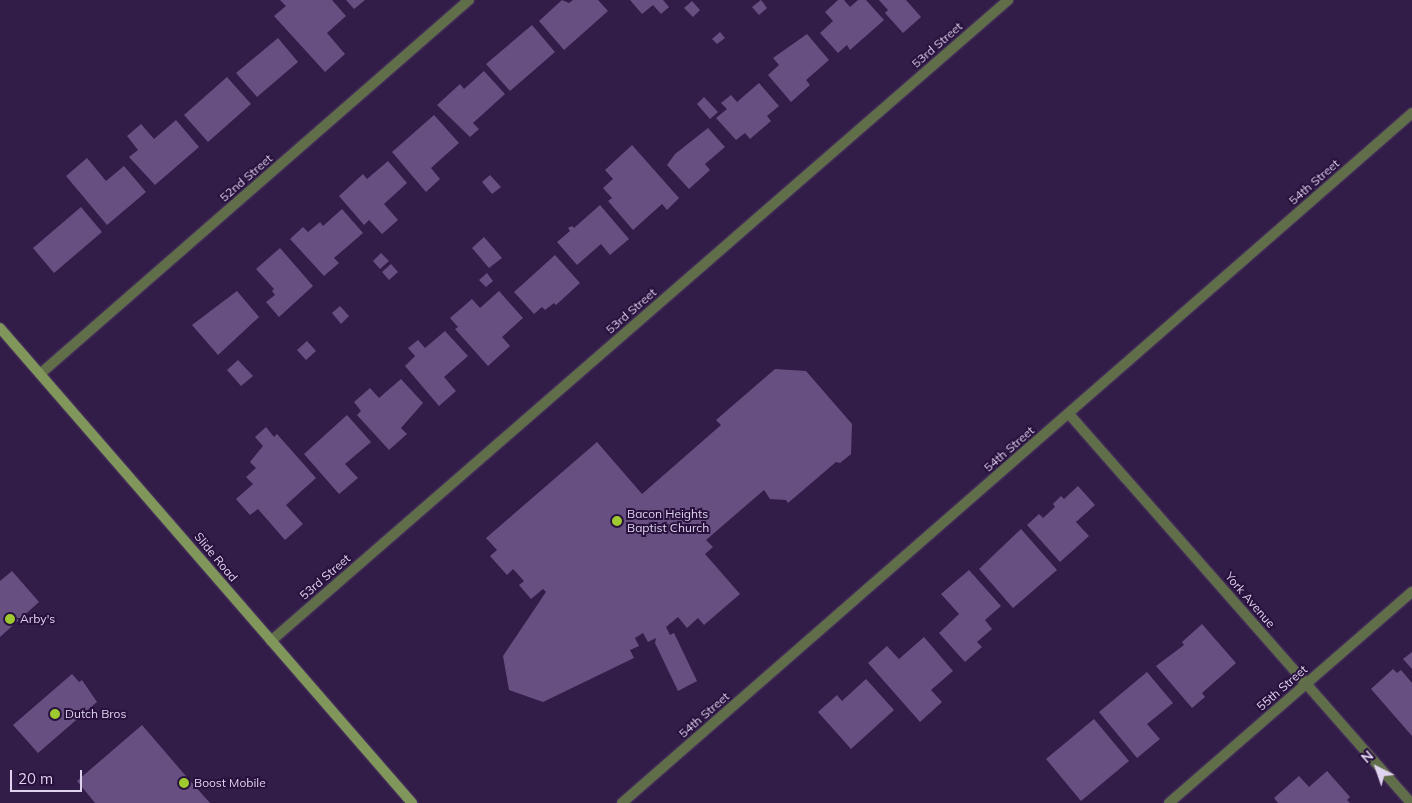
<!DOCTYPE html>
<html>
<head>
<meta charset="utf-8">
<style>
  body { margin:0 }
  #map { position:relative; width:1412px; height:803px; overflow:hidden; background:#321c48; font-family:Mulish,sans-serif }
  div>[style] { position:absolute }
  .building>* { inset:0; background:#675081 }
  .roads { filter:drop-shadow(0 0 1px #4e3963) drop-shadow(0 0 1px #4e3963) }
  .minor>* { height:10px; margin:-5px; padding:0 5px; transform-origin:5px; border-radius:5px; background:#616e4a }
  .tertiary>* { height:10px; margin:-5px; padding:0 5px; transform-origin:5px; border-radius:5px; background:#616e4a }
  .secondary>* { height:10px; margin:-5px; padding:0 5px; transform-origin:5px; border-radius:5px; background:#81965b }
  .dots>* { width:14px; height:14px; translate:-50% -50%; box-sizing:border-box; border:2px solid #28123d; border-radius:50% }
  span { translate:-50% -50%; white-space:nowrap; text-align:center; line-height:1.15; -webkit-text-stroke:4px #28123d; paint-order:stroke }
  .street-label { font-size:12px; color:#dfd3ef }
  .poi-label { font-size:12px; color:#dfd3ef }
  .left { translate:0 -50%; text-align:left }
  .north { position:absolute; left:1352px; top:743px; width:50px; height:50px; -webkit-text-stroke:4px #28123d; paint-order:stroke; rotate:319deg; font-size:14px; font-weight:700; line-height:20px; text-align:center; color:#dfd3ef }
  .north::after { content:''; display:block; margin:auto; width:18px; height:22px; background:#dfd3ef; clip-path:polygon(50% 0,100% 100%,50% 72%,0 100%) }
  .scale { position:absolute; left:10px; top:770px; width:72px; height:22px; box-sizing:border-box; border:2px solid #dfd3ef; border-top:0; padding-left:6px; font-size:15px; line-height:18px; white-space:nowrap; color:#dfd3ef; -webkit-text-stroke:4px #28123d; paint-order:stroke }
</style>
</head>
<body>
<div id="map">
  <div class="building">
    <div style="clip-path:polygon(280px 0,332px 0,346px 16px,327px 33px,345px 54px,325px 72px,274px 16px,286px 6px)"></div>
    <div style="clip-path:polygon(346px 0,365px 0,354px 9px)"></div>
    <div style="clip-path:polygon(562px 0,569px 3px,573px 0,598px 0,608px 11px,564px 50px,539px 21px)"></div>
    <div style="clip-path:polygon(630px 0,663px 0,669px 7px,661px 14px,653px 5px,642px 14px)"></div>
    <div style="clip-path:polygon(761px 0,767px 8px,759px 15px,752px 7px)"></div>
    <div style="clip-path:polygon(838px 0,844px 0,850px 7px,858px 0,866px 0,884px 20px,850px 50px,847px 45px,838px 53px,820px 33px,833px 21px,825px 12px)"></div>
    <div style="clip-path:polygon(879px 0,906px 0,921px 17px,903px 33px,885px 13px,888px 10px)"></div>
    <div style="clip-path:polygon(692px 1px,700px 10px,693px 17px,684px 8px)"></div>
    <div style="clip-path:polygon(532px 25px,555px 52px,510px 91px,486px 64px)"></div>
    <div style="clip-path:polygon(720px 32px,725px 38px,717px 44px,712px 39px)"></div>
    <div style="clip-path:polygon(807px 34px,829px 60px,806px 80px,810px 85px,791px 102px,768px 75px,779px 65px,773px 58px)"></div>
    <div style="clip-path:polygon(278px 38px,298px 62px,257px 97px,236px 73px)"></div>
    <div style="clip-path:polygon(484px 71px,505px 94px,473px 123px,479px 129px,470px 137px,437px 105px,460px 84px,464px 89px)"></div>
    <div style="clip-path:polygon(227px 77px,251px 104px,208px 142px,184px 115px)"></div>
    <div style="clip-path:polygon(759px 83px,779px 106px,767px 116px,771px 121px,750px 139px,745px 133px,736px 140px,716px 118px,727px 109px,721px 103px,731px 95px,737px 102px)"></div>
    <div style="clip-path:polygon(704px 97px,718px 112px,710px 119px,697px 104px)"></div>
    <div style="clip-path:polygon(434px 115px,459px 143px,431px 168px,440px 179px,426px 192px,392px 152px)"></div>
    <div style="clip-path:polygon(176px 120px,199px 147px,155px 185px,129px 157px,138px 150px,127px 136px,141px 124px,154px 139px)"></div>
    <div style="clip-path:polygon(708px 128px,725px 147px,705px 164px,710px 170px,689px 189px,667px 165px,675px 154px)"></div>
    <div style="clip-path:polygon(632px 145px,679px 198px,667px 210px,662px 204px,633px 230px,608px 201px,612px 198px,603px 188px,613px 179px,605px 170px)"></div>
    <div style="clip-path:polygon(87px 158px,106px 181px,124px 166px,146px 192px,107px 225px,66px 176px)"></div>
    <div style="clip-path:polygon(388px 161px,407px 183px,384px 204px,398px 220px,382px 234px,369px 220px,364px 225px,339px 196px,363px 174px,367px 179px)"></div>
    <div style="clip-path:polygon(490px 175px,501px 187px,492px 194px,482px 182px)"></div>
    <div style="clip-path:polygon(600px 205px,629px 239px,610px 255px,601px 244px,577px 265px,557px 242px,570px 231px,568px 228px,572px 226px,574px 228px)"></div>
    <div style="clip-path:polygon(81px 207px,102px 232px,54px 273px,33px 248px)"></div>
    <div style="clip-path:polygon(342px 209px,363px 233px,334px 258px,339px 263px,324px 276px,290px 239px,303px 227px,308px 232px,320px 222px,323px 226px)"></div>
    <div style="clip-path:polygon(484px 237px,502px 258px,489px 268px,472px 248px)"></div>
    <div style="clip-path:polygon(280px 248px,313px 286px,279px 317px,266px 302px,275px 295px,272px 291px,274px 289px,256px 269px)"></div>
    <div style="clip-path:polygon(381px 253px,389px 261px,380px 269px,373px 261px)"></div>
    <div style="clip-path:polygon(555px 255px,580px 283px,556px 305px,554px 303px,545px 310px,542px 307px,534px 314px,514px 292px)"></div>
    <div style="clip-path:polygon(391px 264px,398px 272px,389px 280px,382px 272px)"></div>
    <div style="clip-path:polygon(487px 273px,493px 281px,486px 287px,479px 280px)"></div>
    <div style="clip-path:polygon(237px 291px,259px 317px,218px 355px,192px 325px)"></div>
    <div style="clip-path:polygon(499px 291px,523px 318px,502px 337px,510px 346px,488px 366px,455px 329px,458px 327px,450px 318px,472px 299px,480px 308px)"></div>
    <div style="clip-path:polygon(340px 306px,349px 316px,341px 324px,332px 313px)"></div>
    <div style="clip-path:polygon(445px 331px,468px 356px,444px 377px,456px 391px,439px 406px,405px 366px,415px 356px,408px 348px,418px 340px,425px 348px)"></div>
    <div style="clip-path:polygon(307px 341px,316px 351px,306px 360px,297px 350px)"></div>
    <div style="clip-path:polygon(238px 360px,253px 376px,241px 386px,227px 370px)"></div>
    <div style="clip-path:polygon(775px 369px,806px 371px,852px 424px,851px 454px,840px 463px,836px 462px,788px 503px,786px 500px,770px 499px,764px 490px,706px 540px,713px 547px,705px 554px,740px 594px,704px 625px,698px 618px,687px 628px,678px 617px,666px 627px,670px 635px,674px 633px,697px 681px,678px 691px,655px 643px,656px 638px,648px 642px,643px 633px,635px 638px,639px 646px,630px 650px,634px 658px,543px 702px,509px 690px,503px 656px,546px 592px,543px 589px,531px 599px,519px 585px,524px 581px,513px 569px,507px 575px,490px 556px,497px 550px,486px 538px,597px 442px,642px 494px,721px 425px,716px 420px)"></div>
    <div style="clip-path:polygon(401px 379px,423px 403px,401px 428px,407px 434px,389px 450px,357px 415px,361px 411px,354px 402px,370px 388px,379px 398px)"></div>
    <div style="clip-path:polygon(347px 415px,371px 442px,345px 464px,358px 478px,339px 494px,304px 454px)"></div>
    <div style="clip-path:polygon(266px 427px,274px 437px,277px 434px,316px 478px,286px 505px,303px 524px,285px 540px,258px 509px,250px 515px,236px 499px,253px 484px,246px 477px,256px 468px,250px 462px,263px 446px,255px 437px)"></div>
    <div style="clip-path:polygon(1078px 486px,1095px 505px,1076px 522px,1089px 536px,1060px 562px,1027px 525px,1039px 514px,1043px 518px,1055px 507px,1053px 504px,1061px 496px,1064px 499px)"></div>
    <div style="clip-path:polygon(1021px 529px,1057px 570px,1013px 608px,979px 569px)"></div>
    <div style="clip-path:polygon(969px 570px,1001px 606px,985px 620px,992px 629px,977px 642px,982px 647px,965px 662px,939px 633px,959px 614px,941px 594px)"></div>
    <div style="clip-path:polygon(12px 571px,39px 602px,0 637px,0 581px)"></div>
    <div style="clip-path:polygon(1202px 624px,1236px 663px,1202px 693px,1205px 697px,1192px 708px,1156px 666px,1184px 645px,1182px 642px)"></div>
    <div style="clip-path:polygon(924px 637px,953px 671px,931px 690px,942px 702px,920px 722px,868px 663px,887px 646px,899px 659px)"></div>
    <div style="clip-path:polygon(1412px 652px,1412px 669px,1403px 659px)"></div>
    <div style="clip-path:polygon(1393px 669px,1397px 673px,1401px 670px,1412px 683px,1412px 736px,1371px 689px)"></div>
    <div style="clip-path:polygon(1147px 672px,1173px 703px,1147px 724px,1160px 739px,1137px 758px,1099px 712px)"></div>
    <div style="clip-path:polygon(72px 674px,79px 682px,82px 680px,97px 702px,38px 753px,13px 725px)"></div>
    <div style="clip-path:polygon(866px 679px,894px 710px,851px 749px,818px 712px,837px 695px,842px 701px)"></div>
    <div style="clip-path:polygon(1094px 719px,1129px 761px,1081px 801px,1046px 759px)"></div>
    <div style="clip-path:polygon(142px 725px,185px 775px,210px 803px,95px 803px,91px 798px,77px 781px)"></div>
    <div style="clip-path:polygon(1327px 771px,1350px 797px,1347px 800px,1350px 803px,1278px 803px,1274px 798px,1299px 776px,1309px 787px)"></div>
  </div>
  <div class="roads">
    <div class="minor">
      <div style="left:40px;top:374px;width:569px;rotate:-41.08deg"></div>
      <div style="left:1069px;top:414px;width:518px;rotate:48.68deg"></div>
      <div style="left:271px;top:641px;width:977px;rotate:-41.01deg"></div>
      <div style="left:1169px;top:803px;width:322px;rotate:-41deg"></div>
    </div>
    <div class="tertiary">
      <div style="left:622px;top:803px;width:1049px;rotate:-41.13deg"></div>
    </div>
    <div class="secondary">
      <div style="left:0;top:328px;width:629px;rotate:49.06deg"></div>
    </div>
  </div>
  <div class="dots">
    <div style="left:617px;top:521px;background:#9eca2f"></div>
    <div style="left:10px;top:619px;background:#9eca2f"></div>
    <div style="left:55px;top:714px;background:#9eca2f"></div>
    <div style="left:184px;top:783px;background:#9eca2f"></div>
  </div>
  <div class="street-label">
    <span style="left:937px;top:45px;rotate:-41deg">53rd Street</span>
    <span style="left:246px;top:178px;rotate:-41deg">52nd Street</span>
    <span style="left:1314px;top:182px;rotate:-41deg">54th Street</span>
    <span style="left:631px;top:311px;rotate:-41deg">53rd Street</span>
    <span style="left:1009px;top:449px;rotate:-41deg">54th Street</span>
    <span style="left:216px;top:557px;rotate:50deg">Slide Road</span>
    <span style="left:325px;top:577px;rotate:-41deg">53rd Street</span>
    <span style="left:1250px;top:600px;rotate:49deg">York Avenue</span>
    <span style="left:1282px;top:688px;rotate:-41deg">55th Street</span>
    <span style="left:704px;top:715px;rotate:-41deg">54th Street</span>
  </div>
  <div class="poi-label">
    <span class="left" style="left:627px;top:521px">Bacon Heights<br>Baptist Church</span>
    <span class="left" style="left:20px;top:619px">Arby's</span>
    <span class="left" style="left:65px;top:714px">Dutch Bros</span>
    <span class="left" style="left:194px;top:783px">Boost Mobile</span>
  </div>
  <div class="north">N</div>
  <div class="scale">20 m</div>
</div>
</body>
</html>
